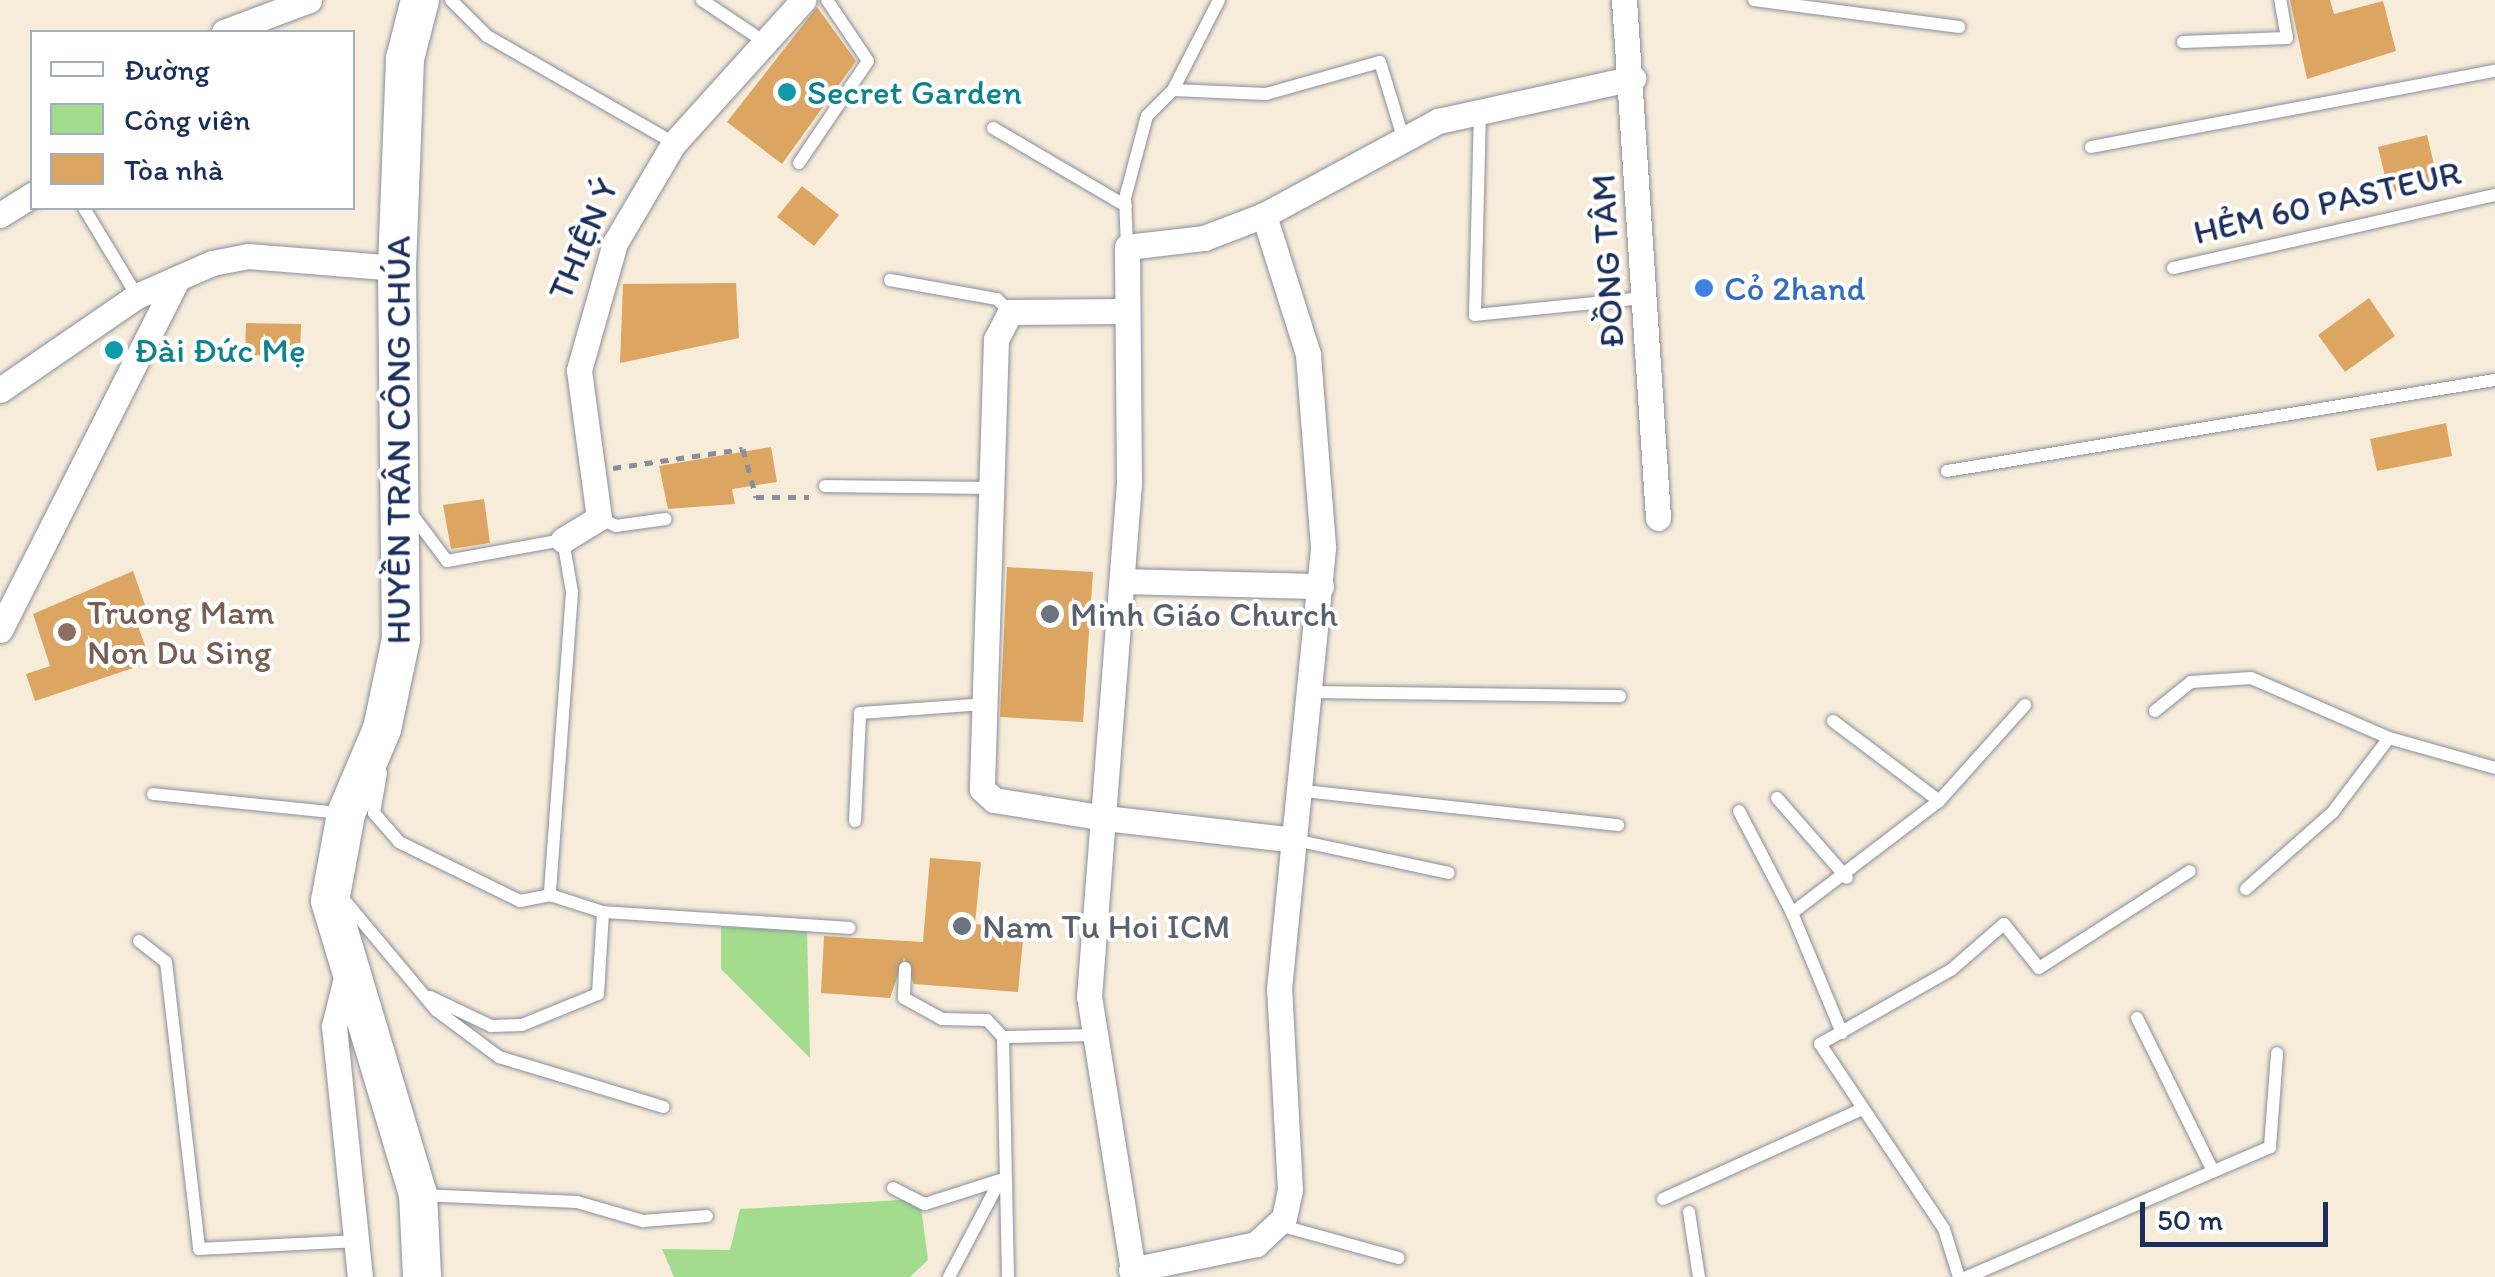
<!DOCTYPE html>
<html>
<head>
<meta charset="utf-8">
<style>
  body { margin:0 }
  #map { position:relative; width:2495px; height:1277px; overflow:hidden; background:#f7ecda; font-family:Itim,sans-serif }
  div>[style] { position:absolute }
  .green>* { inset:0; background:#a4dc8e }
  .building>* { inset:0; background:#dca561 }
  .path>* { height:5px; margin-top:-2.5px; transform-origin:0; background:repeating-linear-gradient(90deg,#898e9c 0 8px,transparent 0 16px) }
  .roads { filter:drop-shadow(0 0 2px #898e9c) drop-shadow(0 0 2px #898e9c) }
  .lane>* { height:12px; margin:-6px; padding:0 6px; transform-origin:6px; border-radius:6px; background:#fff }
  .street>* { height:25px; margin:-12.5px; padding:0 12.5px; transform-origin:12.5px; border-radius:12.5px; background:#fff }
  .secondary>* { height:38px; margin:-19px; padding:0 19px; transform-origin:19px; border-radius:19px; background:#fff }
  .dots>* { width:28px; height:28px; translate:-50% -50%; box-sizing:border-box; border:5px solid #fff; border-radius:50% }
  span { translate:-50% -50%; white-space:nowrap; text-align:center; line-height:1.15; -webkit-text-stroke:8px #fff; paint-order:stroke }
  .culture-label { font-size:35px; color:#0d838f }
  .left { translate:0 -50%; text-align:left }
  .street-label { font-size:35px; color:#1b2f5e }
  .shop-label { font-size:35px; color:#366cbe }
  .education-label { font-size:35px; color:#785e54 }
  .worship-label { font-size:35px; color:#5b616d }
  .legend { position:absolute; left:30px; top:30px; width:325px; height:180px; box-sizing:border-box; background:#fff; border:2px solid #a4acbf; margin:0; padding:12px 18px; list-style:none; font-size:30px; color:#1b2f5e }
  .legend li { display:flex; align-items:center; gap:20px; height:50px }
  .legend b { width:50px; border:2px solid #a4acbf }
  .scale { position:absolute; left:2140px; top:1202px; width:188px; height:45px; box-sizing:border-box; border:5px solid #1b2f5e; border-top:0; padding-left:12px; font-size:30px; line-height:35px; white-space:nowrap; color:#1b2f5e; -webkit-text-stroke:8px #fff; paint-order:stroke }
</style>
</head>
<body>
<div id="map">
  <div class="green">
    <div style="clip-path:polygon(721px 927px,807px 931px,810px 1058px,721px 969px)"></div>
    <div style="clip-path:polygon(920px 1199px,928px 1260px,910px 1277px,674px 1277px,662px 1249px,730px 1250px,740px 1209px)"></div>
  </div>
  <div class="building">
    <div style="clip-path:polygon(2290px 0,2330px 0,2334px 14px,2383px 1px,2396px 51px,2307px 79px)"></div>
    <div style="clip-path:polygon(817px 7px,856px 61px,782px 164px,727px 122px)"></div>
    <div style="clip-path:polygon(2427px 135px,2438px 181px,2389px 193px,2378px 147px)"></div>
    <div style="clip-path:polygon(802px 186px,839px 215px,814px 246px,777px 217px)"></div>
    <div style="clip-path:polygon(736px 283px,739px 338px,620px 363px,623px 284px)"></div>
    <div style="clip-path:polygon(2369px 298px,2395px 336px,2345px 372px,2318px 335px)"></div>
    <div style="clip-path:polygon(246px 323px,301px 324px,300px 356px,245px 355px)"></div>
    <div style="clip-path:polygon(2446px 423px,2452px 456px,2377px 471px,2370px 439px)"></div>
    <div style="clip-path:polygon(771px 447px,777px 482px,732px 489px,735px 504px,668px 509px,659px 466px)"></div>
    <div style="clip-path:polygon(484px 499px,490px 543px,451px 549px,443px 505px)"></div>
    <div style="clip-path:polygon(1007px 567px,1093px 572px,1083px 722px,1000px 717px)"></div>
    <div style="clip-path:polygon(133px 571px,151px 622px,138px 626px,151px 662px,35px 701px,26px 674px,50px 666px,33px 614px)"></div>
    <div style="clip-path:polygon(930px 858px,981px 862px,975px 924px,1024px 928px,1018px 992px,914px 984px,904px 958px,890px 998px,821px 993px,824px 936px,923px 942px)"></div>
  </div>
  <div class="path">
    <div style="left:613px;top:468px;width:131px;rotate:-8.3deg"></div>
    <div style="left:743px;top:449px;width:50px;rotate:74.8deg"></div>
    <div style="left:756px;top:497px;width:53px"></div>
  </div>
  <div class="roads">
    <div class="lane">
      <div style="left:451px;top:0;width:51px;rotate:45deg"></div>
      <div style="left:487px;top:36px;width:215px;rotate:29.8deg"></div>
      <div style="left:702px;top:0;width:73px;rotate:33.9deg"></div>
      <div style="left:1754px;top:0;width:207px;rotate:7.5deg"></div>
      <div style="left:2183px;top:42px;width:104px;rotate:-2.2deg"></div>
      <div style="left:2287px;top:38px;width:39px;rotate:-100deg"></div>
      <div style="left:1173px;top:90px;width:93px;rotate:2.5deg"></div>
      <div style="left:1266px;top:94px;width:118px;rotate:-15.7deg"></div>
      <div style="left:1380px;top:62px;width:75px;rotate:73deg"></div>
      <div style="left:1480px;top:110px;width:205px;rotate:91.4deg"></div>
      <div style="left:1475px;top:315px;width:168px;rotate:-5.8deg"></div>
      <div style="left:993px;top:128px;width:154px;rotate:30.4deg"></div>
      <div style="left:2091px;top:147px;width:411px;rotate:-10.7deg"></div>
      <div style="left:799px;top:163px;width:123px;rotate:-55.9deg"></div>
      <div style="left:868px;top:61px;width:73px;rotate:-123.9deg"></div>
      <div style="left:84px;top:208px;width:103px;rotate:58.9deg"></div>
      <div style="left:1127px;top:247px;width:49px;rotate:-92.3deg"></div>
      <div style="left:1125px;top:198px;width:85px;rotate:-75deg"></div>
      <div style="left:1147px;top:116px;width:37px;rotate:-45deg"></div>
      <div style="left:1173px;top:90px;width:101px;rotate:-62.9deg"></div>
      <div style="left:2173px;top:268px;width:330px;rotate:-12.8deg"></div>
      <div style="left:890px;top:280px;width:109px;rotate:10.1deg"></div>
      <div style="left:997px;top:299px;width:18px;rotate:45deg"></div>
      <div style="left:1947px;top:471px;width:556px;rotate:-9.43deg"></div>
      <div style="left:825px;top:486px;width:161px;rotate:0.7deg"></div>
      <div style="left:411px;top:513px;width:60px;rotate:53.1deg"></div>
      <div style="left:447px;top:561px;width:118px;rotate:-10.3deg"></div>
      <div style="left:563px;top:540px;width:53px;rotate:80.2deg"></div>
      <div style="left:572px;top:592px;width:304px;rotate:94.2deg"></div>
      <div style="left:599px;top:518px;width:19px;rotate:25deg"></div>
      <div style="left:616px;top:526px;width:50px;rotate:-8deg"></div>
      <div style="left:1315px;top:692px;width:305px;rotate:0.8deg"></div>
      <div style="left:2155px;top:711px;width:46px;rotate:-38.9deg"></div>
      <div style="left:2191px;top:682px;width:60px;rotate:-3.8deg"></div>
      <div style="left:2251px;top:678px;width:150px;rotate:23.5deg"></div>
      <div style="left:2389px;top:738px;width:110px;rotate:15.8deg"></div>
      <div style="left:1833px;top:721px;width:133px;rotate:37deg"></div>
      <div style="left:381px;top:773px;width:41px;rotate:99.9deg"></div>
      <div style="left:374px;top:813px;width:38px;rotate:49deg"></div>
      <div style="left:399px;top:842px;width:135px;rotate:26deg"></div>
      <div style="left:520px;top:901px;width:31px;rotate:-11deg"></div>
      <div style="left:550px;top:895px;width:56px;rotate:17.8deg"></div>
      <div style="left:603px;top:912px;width:247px;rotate:3.7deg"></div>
      <div style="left:1304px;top:791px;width:316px;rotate:6.2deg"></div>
      <div style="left:153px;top:794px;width:188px;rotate:5.8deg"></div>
      <div style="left:1777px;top:798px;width:106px;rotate:48.8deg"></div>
      <div style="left:1739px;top:811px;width:115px;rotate:62.5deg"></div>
      <div style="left:855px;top:821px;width:108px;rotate:-87.3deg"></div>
      <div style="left:860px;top:713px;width:125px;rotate:-4.1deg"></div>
      <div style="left:1295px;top:840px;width:157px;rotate:12.1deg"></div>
      <div style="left:2246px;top:889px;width:115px;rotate:-41.5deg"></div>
      <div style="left:2332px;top:813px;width:94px;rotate:-52.8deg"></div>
      <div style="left:340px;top:895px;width:150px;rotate:50.1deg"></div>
      <div style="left:436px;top:1010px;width:79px;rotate:36.7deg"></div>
      <div style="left:499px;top:1057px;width:172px;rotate:16.9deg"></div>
      <div style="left:139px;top:941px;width:34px;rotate:38deg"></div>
      <div style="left:166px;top:962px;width:289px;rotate:83.4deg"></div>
      <div style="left:199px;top:1249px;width:159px;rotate:-2.9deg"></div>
      <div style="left:905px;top:968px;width:30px;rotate:92deg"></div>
      <div style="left:904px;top:998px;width:43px;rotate:28.9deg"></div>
      <div style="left:942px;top:1019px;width:45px;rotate:1.3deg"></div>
      <div style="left:987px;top:1020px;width:23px;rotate:47deg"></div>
      <div style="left:430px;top:997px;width:68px;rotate:25.4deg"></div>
      <div style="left:491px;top:1026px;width:31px;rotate:-2deg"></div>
      <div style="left:522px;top:1025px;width:82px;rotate:-22.2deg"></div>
      <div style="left:598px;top:994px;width:82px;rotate:-86.5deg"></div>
      <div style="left:2137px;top:1018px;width:171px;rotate:63.6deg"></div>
      <div style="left:1842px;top:1033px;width:130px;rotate:-112.6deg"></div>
      <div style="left:1792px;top:913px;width:185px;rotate:-37.3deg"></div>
      <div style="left:1939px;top:801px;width:129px;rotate:-48.1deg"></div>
      <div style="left:893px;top:1188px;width:36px;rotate:27deg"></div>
      <div style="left:925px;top:1204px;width:79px;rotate:-17.7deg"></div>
      <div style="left:421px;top:1195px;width:156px;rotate:2.6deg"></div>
      <div style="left:577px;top:1202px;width:69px;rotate:16.1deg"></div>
      <div style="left:643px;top:1221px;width:64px;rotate:-4.5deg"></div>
      <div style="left:1663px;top:1199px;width:218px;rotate:-24.3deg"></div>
      <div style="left:1689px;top:1212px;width:66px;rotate:81.3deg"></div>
      <div style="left:1279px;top:1225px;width:124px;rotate:15.4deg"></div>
      <div style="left:949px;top:1277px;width:107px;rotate:-62.2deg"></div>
      <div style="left:1008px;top:1277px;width:240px;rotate:-91.2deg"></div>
      <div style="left:1003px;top:1037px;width:87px;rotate:-1.3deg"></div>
      <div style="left:1959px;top:1277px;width:50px;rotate:-107.4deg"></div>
      <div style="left:1944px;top:1229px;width:223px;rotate:-123.8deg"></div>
      <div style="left:1820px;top:1044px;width:150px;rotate:-29.5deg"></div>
      <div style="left:1951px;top:970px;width:70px;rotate:-41deg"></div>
      <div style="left:2004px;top:924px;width:56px;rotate:51.5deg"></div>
      <div style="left:2039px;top:968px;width:179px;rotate:-32.7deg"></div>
      <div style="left:1967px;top:1277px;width:330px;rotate:-23.2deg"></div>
      <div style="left:2270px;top:1147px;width:94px;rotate:-85.7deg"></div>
    </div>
    <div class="street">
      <div style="left:1624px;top:0;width:519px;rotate:86.24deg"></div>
      <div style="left:224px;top:32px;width:91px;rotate:-20.6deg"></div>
      <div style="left:0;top:215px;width:38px;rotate:-32deg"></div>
      <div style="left:1124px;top:311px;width:114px;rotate:179.5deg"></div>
      <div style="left:1010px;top:312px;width:30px;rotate:117deg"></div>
      <div style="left:996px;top:339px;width:450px;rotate:91.8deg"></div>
      <div style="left:982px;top:789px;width:16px;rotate:43deg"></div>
      <div style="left:994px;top:800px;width:112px;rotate:9.2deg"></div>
      <div style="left:1105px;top:818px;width:191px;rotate:6.6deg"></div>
      <div style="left:0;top:390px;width:166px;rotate:-34.5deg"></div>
      <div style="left:137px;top:296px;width:82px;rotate:-23.7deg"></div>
      <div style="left:212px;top:263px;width:37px;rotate:-11deg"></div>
      <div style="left:248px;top:256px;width:149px;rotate:4.6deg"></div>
      <div style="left:563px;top:540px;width:42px;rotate:-31.4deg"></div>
      <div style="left:599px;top:518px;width:149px;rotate:-97.7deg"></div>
      <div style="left:579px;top:370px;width:132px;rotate:-74.2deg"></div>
      <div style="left:615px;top:243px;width:116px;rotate:-59.5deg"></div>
      <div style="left:674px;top:143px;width:193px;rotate:-47.9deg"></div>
      <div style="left:1124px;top:581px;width:197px;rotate:1.5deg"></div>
      <div style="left:0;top:630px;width:391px;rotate:-63.2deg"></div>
      <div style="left:347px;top:974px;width:54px;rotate:104deg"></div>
      <div style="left:334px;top:1026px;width:252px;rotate:84.1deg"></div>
      <div style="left:1131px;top:1270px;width:128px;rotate:-11.7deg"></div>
      <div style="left:1256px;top:1244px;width:38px;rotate:-43deg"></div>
      <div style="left:1284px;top:1218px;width:29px;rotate:-78deg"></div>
      <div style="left:1290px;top:1190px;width:201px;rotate:-93.1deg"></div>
      <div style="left:1279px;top:989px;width:445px;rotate:-84.3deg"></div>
      <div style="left:1323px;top:546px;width:193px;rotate:-94.5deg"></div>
      <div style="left:1308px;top:354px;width:146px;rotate:-107.6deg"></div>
      <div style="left:1134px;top:1277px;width:284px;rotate:-99.1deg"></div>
      <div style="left:1089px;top:997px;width:516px;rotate:-85.55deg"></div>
      <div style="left:1129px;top:483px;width:236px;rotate:-90.5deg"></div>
      <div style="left:1127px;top:247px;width:78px;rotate:-6.7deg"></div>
      <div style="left:1204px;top:238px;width:64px;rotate:-21deg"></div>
      <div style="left:1264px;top:215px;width:198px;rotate:-28.4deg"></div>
      <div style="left:1438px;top:121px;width:200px;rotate:-12.4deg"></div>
    </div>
    <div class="secondary">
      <div style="left:420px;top:0;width:61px;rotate:104.3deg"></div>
      <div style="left:405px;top:59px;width:209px;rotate:92.2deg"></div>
      <div style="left:397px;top:268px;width:371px;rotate:89.4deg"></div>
      <div style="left:401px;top:639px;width:92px;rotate:101.9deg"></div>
      <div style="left:382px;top:729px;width:92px;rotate:113deg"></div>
      <div style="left:346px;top:814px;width:88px;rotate:100.4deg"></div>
      <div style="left:330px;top:901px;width:306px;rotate:73.3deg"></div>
      <div style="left:418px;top:1194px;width:83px;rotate:87.2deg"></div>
    </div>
  </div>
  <div class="dots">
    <div style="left:787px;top:92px;background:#0f9aa8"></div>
    <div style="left:1704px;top:288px;background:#3f7fe0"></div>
    <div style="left:114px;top:350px;background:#0f9aa8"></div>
    <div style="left:1050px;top:614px;background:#6b7280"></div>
    <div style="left:67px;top:632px;background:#8d6e63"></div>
    <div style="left:962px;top:926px;background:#6b7280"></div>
  </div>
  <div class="culture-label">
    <span class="left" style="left:807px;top:92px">Secret Garden</span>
    <span class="left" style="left:134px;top:350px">Đài Đức Mẹ</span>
  </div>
  <div class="street-label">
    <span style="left:2327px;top:202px;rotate:-13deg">HẺM 60 PASTEUR</span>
    <span style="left:583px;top:239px;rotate:-67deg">THIỆN Ý</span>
    <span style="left:1607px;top:261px;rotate:-93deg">ĐỒNG TÂM</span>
    <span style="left:398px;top:440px;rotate:-90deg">HUYỀN TRÂN CÔNG CHÚA</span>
  </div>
  <div class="shop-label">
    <span class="left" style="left:1724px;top:288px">Cỏ 2hand</span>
  </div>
  <div class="education-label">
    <span class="left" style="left:87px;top:632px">Truong Mam<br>Non Du Sing</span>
  </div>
  <div class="worship-label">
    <span class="left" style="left:1070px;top:614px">Minh Giáo Church</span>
    <span class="left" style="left:982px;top:926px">Nam Tu Hoi ICM</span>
  </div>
  <ul class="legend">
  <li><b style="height:12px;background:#fff"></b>Đường</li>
  <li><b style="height:28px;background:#a4dc8e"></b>Công viên</li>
  <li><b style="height:28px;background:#dca561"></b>Tòa nhà</li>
  </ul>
  <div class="scale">50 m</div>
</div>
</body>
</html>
